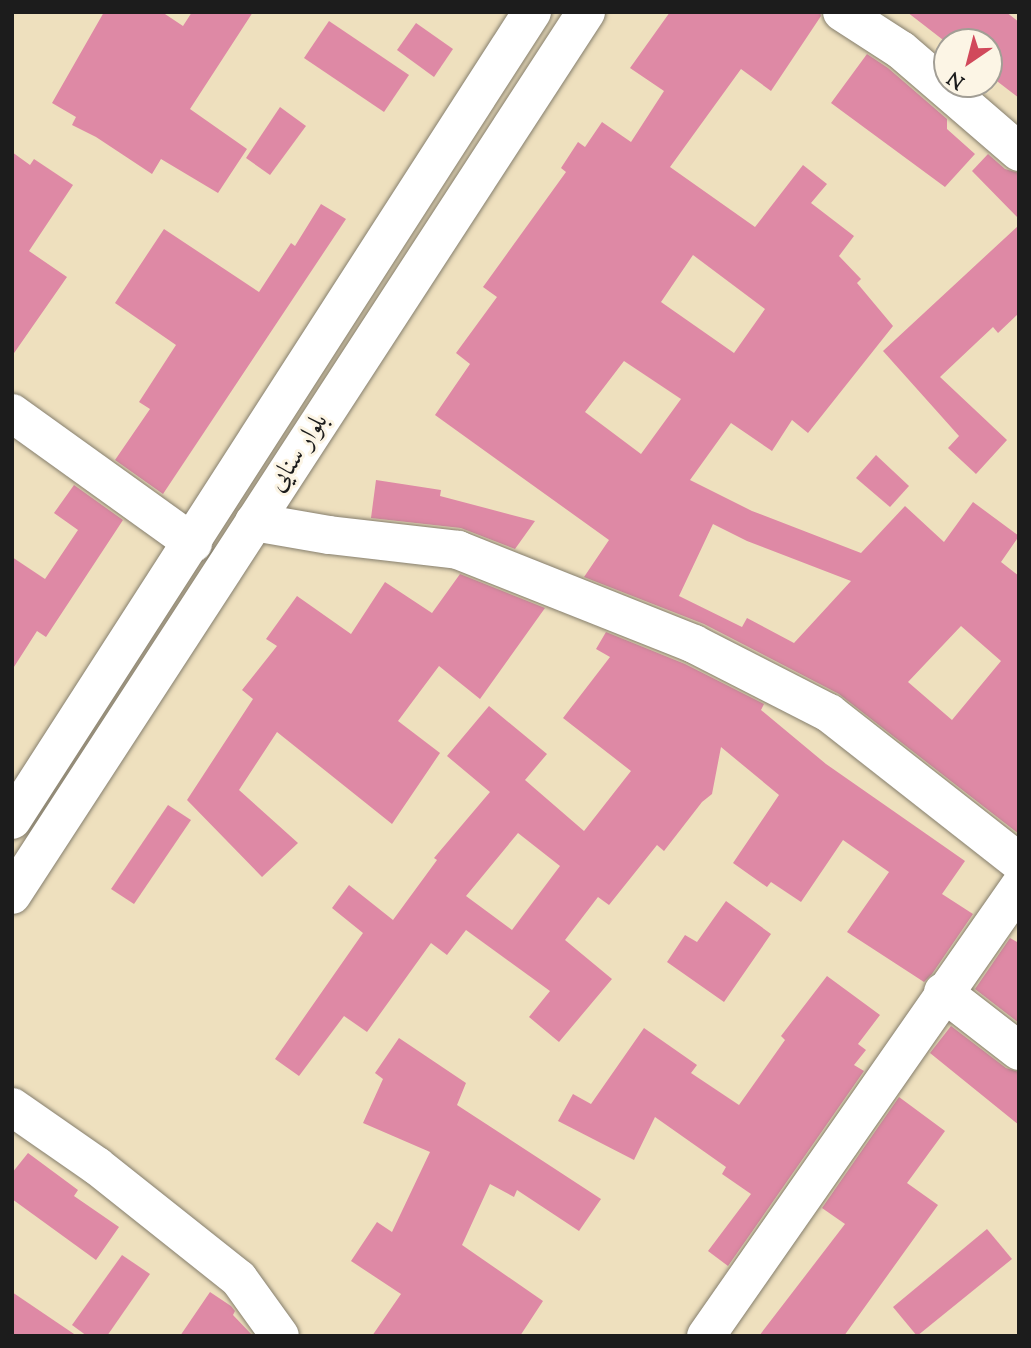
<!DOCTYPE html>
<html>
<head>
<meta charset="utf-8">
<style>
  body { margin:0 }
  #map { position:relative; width:1031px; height:1348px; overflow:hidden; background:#eee0be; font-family:"Sorts Mill Goudy",Amiri,serif }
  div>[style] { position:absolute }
  .building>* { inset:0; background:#de89a5 }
  .roads { filter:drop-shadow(0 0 2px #857e6d) drop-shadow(0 0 2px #857e6d) }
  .minor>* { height:38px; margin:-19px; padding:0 19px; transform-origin:19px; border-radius:19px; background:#fff }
  .major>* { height:38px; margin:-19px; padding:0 19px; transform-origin:19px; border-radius:19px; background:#fff }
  span { translate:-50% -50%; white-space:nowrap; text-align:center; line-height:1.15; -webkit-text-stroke:6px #fcf5e5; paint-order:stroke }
  .street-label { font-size:26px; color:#1c1c1c }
  .frame { position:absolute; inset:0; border:14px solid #1c1c1c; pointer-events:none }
  .north { position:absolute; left:933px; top:28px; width:70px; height:70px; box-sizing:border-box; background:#fcf5e5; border:2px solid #a29e95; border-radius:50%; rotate:215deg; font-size:19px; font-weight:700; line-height:28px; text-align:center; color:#1c1c1c }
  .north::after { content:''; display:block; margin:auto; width:24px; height:32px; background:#d1495b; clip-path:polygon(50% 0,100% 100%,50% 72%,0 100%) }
</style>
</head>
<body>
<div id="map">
  <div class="building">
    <div style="clip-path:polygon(104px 12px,162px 12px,183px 26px,192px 12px,253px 12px,190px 109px,247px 149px,218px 193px,161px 159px,152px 174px,96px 137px,72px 125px,76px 117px,52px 103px)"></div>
    <div style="clip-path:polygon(evenodd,670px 12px,820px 12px,821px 16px,771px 91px,741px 69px,670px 167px,755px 227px,803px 165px,827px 184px,811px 203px,854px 236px,839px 256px,861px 279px,857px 283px,893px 326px,808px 433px,792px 420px,772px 451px,731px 423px,690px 480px,752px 511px,861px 553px,905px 506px,944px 542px,973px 502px,1019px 536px,1001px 562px,1019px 576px,1019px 834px,839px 694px,704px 624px,584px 577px,609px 540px,435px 415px,470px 364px,456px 353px,497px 297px,483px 287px,566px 172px,561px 168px,578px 142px,585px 147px,602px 122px,631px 142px,664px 91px,630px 68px,670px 12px,693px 255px,765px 309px,734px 353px,661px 302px,693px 255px,670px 12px,624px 361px,681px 399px,641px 454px,585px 412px,624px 361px,670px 12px,713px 524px,747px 541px,851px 581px,794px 643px,747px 618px,742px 627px,679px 596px,713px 524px,670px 12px,961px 626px,1001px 661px,952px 720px,908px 682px,961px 626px)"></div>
    <div style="clip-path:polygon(907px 12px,1006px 12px,1019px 22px,1019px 98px,989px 75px,989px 42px,947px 43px)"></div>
    <div style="clip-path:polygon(329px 21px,409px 75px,384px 112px,304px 58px)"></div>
    <div style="clip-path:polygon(416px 23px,453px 49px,434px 77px,397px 50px)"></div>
    <div style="clip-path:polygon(867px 54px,888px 68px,947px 119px,947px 129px,975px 154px,945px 187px,831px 103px)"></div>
    <div style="clip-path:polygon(280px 107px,306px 126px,270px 175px,246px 158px)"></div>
    <div style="clip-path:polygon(12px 152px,30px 165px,34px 159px,73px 185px,29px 251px,67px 277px,12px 356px)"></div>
    <div style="clip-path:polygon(988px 154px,1005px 169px,1019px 173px,1019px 219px,972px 171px)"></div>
    <div style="clip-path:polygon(321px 204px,346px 219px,163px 494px,115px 460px,150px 409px,139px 402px,176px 345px,115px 303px,164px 229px,259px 292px,291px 243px,295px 246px)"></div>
    <div style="clip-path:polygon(1019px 225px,1019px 313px,998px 333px,993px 327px,940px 377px,1007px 440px,976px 474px,948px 448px,959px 436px,883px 351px)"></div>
    <div style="clip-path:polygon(876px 455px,909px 486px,890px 507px,856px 478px)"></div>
    <div style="clip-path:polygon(376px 480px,441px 490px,440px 496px,535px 521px,515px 549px,461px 528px,371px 518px)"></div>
    <div style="clip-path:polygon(74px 485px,123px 520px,46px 637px,37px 631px,12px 670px,12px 557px,45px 579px,78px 530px,54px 513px)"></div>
    <div style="clip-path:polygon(460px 574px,545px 608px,480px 699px,439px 666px,398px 721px,440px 753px,392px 824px,277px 732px,239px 790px,298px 843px,262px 877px,187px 800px,253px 699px,242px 690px,277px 646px,266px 639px,297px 596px,351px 634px,385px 582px,432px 613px)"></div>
    <div style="clip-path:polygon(evenodd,606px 632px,685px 664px,764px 704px,761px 710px,826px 764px,965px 861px,942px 894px,973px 914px,932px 974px,924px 982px,847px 932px,889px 872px,843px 840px,801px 902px,771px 882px,767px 887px,733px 863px,779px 795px,721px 747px,712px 794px,702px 802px,664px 851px,657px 845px,609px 905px,598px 897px,565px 940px,612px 979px,559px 1042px,529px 1017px,550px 991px,466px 930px,447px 955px,431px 943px,367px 1032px,344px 1016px,299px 1076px,275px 1059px,363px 933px,332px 908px,349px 885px,393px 920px,437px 860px,434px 858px,490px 792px,447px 756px,489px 706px,547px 754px,525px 780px,584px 831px,631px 771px,563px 718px,610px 657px,596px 649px,606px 632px,518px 833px,560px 866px,512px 930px,466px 896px,518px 833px)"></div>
    <div style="clip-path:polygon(168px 805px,191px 820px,134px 904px,111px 889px)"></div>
    <div style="clip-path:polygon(726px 901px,771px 934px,724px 1002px,667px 962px,685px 935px,697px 942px)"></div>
    <div style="clip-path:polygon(1010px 938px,1019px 943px,1019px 1023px,975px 989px)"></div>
    <div style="clip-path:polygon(827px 976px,880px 1015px,858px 1044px,866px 1050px,854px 1065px,864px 1071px,728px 1266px,708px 1251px,751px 1194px,722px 1174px,726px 1167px,655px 1117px,634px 1160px,558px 1121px,573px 1094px,591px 1104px,644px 1028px,697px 1065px,691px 1073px,739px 1105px,785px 1040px,781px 1036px)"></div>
    <div style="clip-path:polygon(951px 1026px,1006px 1068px,1019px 1072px,1019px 1125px,930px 1053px)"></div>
    <div style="clip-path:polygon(399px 1038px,466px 1083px,457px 1105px,601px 1199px,579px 1231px,517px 1190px,514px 1197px,490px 1184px,462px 1245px,543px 1301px,520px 1336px,372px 1336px,401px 1294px,351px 1261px,377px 1222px,392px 1232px,430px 1152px,363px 1123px,383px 1079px,375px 1073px)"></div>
    <div style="clip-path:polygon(899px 1097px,945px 1131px,907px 1183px,938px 1205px,844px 1336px,759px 1336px,845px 1224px,822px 1208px)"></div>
    <div style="clip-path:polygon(28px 1153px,78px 1190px,74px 1196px,119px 1227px,96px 1260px,12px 1199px,12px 1173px)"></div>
    <div style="clip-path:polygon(987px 1229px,1012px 1259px,917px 1336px,893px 1307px)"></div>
    <div style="clip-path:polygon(122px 1255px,150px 1274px,107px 1336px,87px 1336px,72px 1325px)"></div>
    <div style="clip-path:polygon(12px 1292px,77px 1336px,12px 1336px)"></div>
    <div style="clip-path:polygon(210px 1292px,231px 1306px,235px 1311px,233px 1315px,253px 1336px,180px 1336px)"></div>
  </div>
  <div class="roads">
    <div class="minor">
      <div style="left:842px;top:12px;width:70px;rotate:32.8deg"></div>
      <div style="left:901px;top:50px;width:156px;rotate:40.8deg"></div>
      <div style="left:12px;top:413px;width:223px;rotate:35.7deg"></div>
      <div style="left:254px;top:522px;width:76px;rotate:9.8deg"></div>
      <div style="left:329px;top:535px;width:130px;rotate:6.6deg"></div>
      <div style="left:458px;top:550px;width:254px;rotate:21.7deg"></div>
      <div style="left:694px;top:644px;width:152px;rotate:27.1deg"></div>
      <div style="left:829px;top:713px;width:241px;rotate:38.1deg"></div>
      <div style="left:943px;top:992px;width:96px;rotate:37.8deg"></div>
      <div style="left:12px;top:1107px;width:103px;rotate:34.8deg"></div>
      <div style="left:97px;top:1166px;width:181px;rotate:38.5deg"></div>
      <div style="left:239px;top:1279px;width:70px;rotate:54.3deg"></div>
      <div style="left:706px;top:1336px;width:547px;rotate:-55.12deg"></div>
    </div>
    <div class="major">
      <div style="left:12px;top:820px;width:961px;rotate:-57.24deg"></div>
      <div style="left:12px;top:895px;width:1053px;rotate:-56.97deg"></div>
    </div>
  </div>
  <div class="street-label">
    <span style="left:299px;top:453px;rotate:-57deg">بلوار سنایی</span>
  </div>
  <div class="frame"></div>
  <div class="north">N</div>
</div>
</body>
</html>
